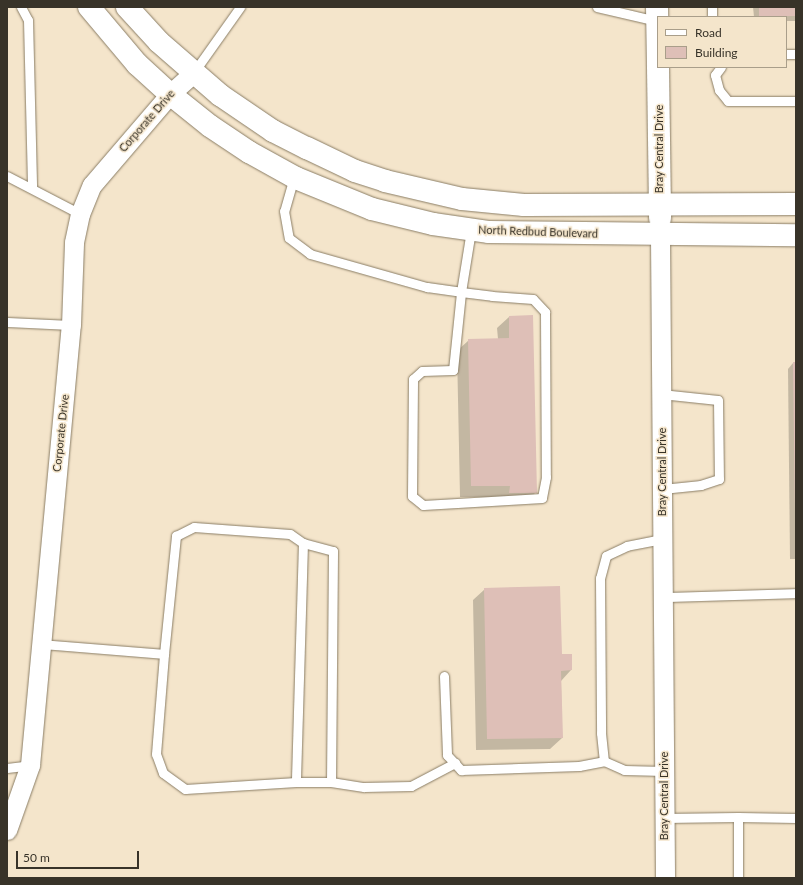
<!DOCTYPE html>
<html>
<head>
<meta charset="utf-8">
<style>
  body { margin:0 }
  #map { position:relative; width:803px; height:885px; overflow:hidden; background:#f4e5cb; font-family:Lato,sans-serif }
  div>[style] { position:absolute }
  .shadow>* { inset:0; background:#0003 }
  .building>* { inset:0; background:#debfb7 }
  .roads { filter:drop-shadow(0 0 1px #8a7d65) drop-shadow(0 0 1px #8a7d65) }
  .service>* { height:9px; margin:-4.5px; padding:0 4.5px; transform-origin:4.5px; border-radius:4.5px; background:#fff }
  .minor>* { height:19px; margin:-9.5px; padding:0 9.5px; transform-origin:9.5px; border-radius:9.5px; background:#fff }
  .tertiary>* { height:22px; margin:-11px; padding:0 11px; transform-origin:11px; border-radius:11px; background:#fff }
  span { translate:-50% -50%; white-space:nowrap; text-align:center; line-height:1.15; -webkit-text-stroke:3px #f4e5cb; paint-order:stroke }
  .street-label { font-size:11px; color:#383329 }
  .frame { position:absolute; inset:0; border:8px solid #383329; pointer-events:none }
  .legend { position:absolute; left:657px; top:16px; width:130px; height:52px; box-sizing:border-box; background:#f4e5cb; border:1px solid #a99e8a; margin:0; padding:5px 7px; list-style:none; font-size:12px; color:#383329 }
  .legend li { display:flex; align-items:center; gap:8px; height:20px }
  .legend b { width:20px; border:1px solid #a99e8a }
  .scale { position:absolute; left:16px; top:851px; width:123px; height:18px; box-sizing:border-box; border:2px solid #383329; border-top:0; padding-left:5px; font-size:12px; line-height:14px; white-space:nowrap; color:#383329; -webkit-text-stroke:3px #f4e5cb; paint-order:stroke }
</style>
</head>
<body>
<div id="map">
  <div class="shadow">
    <div style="clip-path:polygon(753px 7px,796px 7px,796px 21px,786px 21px,786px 17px,754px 17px)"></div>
    <div style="clip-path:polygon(532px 316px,536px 492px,524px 504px,498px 504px,498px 497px,460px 497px,457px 351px,469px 340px,498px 339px,497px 328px,509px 317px)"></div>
    <div style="clip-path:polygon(793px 363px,796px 363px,796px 559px,790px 559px,788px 369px)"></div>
    <div style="clip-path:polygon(485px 589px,571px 670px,561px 681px,562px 738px,550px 749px,476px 750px,473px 600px)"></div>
  </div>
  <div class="building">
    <div style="clip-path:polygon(759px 7px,796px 7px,796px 16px,759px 16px)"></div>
    <div style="clip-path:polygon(533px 315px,537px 493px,509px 493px,510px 486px,471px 486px,468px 339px,509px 338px,509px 316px)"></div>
    <div style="clip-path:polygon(793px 362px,796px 362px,796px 514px,795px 514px)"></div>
    <div style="clip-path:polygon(560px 586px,562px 654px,572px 654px,572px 670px,561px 671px,563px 738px,487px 739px,484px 588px)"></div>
  </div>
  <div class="roads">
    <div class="service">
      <div style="left:21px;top:7px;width:15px;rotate:62deg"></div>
      <div style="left:28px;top:20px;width:168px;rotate:88.6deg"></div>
      <div style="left:597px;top:7px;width:62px;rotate:13.1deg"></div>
      <div style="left:712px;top:7px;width:10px;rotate:90deg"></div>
      <div style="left:786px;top:54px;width:10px"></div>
      <div style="left:721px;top:67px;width:10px;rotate:127deg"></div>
      <div style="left:715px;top:75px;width:16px;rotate:75deg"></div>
      <div style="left:719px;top:90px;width:14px;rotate:51deg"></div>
      <div style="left:728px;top:101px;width:68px"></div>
      <div style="left:194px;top:72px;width:80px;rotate:-54.7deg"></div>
      <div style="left:7px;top:176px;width:82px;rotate:27.5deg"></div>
      <div style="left:294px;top:177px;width:35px;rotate:106deg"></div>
      <div style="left:284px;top:211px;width:27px;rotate:80deg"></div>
      <div style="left:289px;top:238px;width:26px;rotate:37deg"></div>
      <div style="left:310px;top:254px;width:122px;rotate:15.8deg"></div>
      <div style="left:427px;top:287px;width:34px;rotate:8deg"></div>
      <div style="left:461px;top:292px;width:31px;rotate:7deg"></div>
      <div style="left:492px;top:296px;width:41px;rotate:4.2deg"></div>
      <div style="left:533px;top:299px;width:18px;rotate:47deg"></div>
      <div style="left:545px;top:312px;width:165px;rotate:89.7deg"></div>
      <div style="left:546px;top:477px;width:21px;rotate:101deg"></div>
      <div style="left:542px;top:498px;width:119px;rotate:176.6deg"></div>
      <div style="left:423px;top:505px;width:14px;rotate:-141deg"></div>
      <div style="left:412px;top:496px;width:117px;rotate:-89.5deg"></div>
      <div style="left:413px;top:379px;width:12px;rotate:-42deg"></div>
      <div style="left:422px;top:371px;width:31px;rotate:-2deg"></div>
      <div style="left:453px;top:370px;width:78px;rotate:-84.1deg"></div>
      <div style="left:461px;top:292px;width:63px;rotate:-80.8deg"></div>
      <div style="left:7px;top:322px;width:64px;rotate:2.7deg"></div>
      <div style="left:661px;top:394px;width:57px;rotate:6deg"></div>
      <div style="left:718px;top:400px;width:79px;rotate:89.3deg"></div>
      <div style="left:719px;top:479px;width:19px;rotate:162deg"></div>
      <div style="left:701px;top:485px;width:39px;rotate:174deg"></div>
      <div style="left:662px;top:539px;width:36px;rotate:169deg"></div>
      <div style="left:627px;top:546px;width:23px;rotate:155deg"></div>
      <div style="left:606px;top:556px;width:23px;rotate:105deg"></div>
      <div style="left:600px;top:578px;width:155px;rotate:89.6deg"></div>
      <div style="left:601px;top:733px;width:28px;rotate:84deg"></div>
      <div style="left:604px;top:761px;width:22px;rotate:24deg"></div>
      <div style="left:624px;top:770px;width:40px;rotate:1.4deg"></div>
      <div style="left:664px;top:597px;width:132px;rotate:-1.7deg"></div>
      <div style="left:41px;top:644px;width:123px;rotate:4.6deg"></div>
      <div style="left:164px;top:654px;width:119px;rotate:-84.2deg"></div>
      <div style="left:176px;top:536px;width:20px;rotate:-27deg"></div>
      <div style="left:194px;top:527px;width:96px;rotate:4.2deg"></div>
      <div style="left:290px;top:534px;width:16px;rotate:35deg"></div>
      <div style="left:303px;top:543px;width:239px;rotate:91.7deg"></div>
      <div style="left:296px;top:782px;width:111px;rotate:176.4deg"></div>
      <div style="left:185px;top:789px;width:27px;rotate:-144deg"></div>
      <div style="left:163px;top:773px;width:20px;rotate:-110deg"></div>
      <div style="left:156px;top:754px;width:100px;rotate:-85.4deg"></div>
      <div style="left:444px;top:676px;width:79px;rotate:87.8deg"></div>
      <div style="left:447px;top:755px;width:21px;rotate:47deg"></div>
      <div style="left:461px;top:770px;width:118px;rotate:-1.9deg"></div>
      <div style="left:579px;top:766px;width:25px;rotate:-11deg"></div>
      <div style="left:7px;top:768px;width:23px;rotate:-7deg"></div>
      <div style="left:296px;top:782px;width:35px"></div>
      <div style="left:331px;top:782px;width:231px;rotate:-89.5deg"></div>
      <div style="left:333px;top:551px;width:31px;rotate:-165deg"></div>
      <div style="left:331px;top:782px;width:33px;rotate:9deg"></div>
      <div style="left:364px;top:787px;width:47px;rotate:-1.2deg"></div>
      <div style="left:411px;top:786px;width:50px;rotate:-27.6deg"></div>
      <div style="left:738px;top:817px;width:58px;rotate:1deg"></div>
      <div style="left:664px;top:818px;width:74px;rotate:-0.8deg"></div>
      <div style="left:738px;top:817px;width:61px;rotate:90deg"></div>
    </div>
    <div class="minor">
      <div style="left:660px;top:236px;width:642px;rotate:89.55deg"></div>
      <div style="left:7px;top:830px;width:69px;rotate:-70.5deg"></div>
      <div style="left:30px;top:765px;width:442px;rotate:-84.7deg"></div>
      <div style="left:71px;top:325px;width:83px;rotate:-87.9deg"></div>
      <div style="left:74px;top:242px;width:29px;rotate:-78deg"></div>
      <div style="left:80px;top:214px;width:31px;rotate:-68deg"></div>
      <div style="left:92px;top:185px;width:120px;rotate:-49.4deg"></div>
      <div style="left:170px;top:94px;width:31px;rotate:-42deg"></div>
    </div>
    <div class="tertiary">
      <div style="left:89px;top:7px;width:75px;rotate:49.9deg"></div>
      <div style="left:137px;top:64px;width:45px;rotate:42.3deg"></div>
      <div style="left:170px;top:94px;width:51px;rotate:38.7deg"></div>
      <div style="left:210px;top:126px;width:47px;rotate:33.7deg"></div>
      <div style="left:249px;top:152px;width:54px;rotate:29deg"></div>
      <div style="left:296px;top:178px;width:82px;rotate:22.2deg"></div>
      <div style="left:372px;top:209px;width:63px;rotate:13.8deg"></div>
      <div style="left:433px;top:224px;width:57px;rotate:8.1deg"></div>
      <div style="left:489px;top:232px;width:307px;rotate:0.6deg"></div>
      <div style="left:127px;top:7px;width:47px;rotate:47.6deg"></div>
      <div style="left:159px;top:42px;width:81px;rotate:41deg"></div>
      <div style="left:220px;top:95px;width:64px;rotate:34.2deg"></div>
      <div style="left:273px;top:131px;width:38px;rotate:27deg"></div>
      <div style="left:307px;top:148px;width:53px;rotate:25.6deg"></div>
      <div style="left:355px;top:171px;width:32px;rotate:18deg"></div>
      <div style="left:385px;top:181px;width:79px;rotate:13.2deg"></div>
      <div style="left:462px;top:199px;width:62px;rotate:5.5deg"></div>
      <div style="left:524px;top:205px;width:272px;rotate:-0.2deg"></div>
      <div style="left:657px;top:7px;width:58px;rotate:89deg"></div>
      <div style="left:658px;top:67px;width:151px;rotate:89.2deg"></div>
    </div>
  </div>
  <div class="street-label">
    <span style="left:147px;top:121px;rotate:-49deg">Corporate Drive</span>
    <span style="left:659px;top:149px;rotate:-90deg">Bray Central Drive</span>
    <span style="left:538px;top:232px;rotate:2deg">North Redbud Boulevard</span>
    <span style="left:61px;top:433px;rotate:-84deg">Corporate Drive</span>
    <span style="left:662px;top:472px;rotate:-90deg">Bray Central Drive</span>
    <span style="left:664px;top:796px;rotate:-90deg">Bray Central Drive</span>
  </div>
  <div class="frame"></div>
  <ul class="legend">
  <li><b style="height:5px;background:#fff"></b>Road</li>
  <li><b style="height:11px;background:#debfb7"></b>Building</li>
  </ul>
  <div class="scale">50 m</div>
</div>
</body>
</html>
